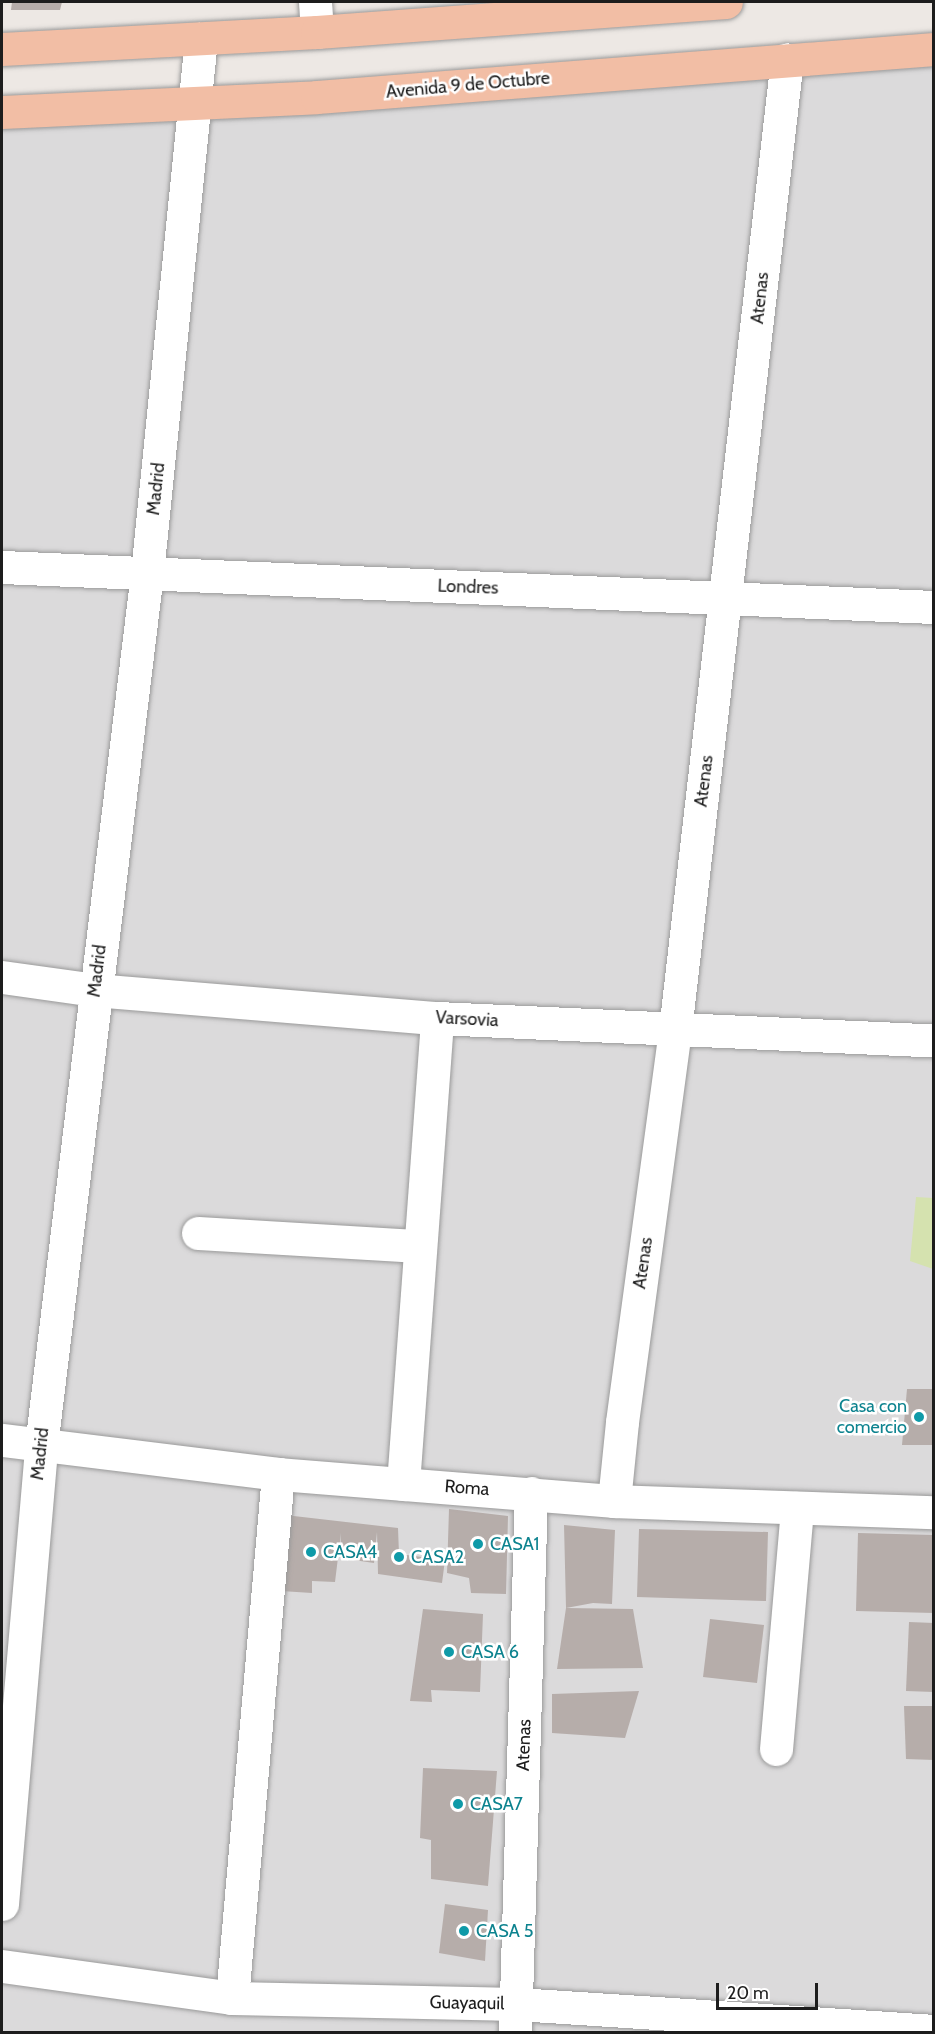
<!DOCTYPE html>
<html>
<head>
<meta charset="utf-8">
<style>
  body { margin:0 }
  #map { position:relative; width:935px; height:2034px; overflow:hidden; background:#ede8e4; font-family:Cabin,sans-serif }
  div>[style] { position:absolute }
  .residential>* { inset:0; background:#dbdadb }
  .grass>* { inset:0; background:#d5e2af }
  .building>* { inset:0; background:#b6adaa }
  .roads { filter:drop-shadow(0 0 2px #9a9a9a) drop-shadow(0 0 2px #9a9a9a) }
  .street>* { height:33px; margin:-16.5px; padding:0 16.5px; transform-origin:16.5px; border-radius:16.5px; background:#fff }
  .primary>* { height:33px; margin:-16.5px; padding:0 16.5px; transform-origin:16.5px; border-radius:16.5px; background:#f2bea5 }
  .dots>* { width:16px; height:16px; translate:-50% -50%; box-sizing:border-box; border:3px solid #fff; border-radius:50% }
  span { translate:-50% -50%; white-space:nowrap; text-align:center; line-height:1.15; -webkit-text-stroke:5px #fff; paint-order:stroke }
  .street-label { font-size:18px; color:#1d1d1d }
  .culture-label { font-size:18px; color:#0d838f }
  .right { translate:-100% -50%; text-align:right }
  .left { translate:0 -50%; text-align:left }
  .frame { position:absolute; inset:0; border:3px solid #1d1d1d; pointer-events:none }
  .scale { position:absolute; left:716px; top:1983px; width:102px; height:27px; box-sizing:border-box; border:3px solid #1d1d1d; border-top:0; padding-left:8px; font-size:18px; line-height:21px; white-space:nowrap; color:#1d1d1d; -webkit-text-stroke:4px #fff; paint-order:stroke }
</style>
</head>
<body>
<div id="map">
  <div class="residential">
    <div style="clip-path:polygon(933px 61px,933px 2032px,2px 2032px,2px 127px)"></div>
  </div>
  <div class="grass">
    <div style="clip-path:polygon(916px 1197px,933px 1198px,933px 1269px,910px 1261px)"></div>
  </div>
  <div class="building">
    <div style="clip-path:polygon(12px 2px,62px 2px,60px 10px,11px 10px)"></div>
    <div style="clip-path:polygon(907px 1389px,934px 1389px,934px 1445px,902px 1445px)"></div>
    <div style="clip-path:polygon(449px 1509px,508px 1516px,506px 1594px,471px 1593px,469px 1578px,447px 1573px)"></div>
    <div style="clip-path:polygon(285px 1515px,398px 1528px,399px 1554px,445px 1560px,442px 1583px,378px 1574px,377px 1532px,374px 1563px,340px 1558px,341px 1533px,335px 1582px,312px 1581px,312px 1593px,281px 1591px)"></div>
    <div style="clip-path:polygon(564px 1525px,615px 1530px,612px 1604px,593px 1603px,566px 1608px,633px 1609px,643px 1668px,557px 1669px,566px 1608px)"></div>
    <div style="clip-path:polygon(639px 1529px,768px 1532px,766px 1601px,637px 1597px)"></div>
    <div style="clip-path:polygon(858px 1533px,934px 1535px,934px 1613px,856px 1611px)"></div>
    <div style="clip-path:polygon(423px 1609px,483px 1614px,480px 1692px,431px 1690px,432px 1702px,410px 1701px)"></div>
    <div style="clip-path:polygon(710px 1619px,764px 1625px,757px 1683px,703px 1677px)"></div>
    <div style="clip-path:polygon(909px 1622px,934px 1623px,934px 1692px,906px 1691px)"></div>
    <div style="clip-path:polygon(639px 1691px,625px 1738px,552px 1733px,552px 1694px)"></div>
    <div style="clip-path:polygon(904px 1706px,934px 1706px,934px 1760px,906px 1759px)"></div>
    <div style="clip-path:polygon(423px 1768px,497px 1771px,488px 1886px,431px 1879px,431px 1840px,420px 1838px)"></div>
    <div style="clip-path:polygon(445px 1904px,488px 1910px,485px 1961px,439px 1953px)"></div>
  </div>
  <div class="roads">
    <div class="street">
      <div style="left:315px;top:2px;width:30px;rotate:86deg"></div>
      <div style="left:2px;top:567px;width:933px;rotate:2.46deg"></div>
      <div style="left:2px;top:977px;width:93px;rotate:8deg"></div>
      <div style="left:94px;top:990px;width:344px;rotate:4.7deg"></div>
      <div style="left:437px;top:1018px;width:498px;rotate:2.6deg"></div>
      <div style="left:198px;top:1233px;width:222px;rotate:3.4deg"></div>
      <div style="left:2px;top:1440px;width:278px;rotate:7deg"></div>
      <div style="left:278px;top:1474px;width:337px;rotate:4.6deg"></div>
      <div style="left:614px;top:1501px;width:320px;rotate:2deg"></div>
      <div style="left:403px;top:1484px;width:467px;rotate:-85.8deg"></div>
      <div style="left:614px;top:1501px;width:79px;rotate:-84.2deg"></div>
      <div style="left:622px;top:1422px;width:396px;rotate:-82.3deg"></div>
      <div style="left:675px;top:1030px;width:977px;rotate:-83.42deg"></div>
      <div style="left:776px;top:1749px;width:242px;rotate:-85deg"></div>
      <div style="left:2px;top:1904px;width:460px;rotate:-85.1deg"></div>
      <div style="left:41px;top:1446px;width:879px;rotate:-83.08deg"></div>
      <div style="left:147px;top:573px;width:537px;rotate:-84.23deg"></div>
      <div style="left:2px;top:1966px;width:232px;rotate:7.9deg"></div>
      <div style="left:232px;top:1998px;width:285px;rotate:1.2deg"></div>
      <div style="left:517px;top:2004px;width:418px;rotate:3.7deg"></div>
      <div style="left:232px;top:1998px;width:526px;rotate:-84.98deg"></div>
      <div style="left:515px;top:2032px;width:539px;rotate:-88.3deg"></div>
    </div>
    <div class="primary">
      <div style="left:2px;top:49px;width:315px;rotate:-3.1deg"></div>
      <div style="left:317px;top:32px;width:410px;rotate:-4.2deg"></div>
      <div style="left:2px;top:112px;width:315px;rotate:-2.7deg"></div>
      <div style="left:317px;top:97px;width:619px;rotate:-4.45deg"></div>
    </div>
  </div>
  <div class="dots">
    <div style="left:919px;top:1417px;background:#0f9aa8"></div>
    <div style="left:478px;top:1544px;background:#0f9aa8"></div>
    <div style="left:311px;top:1552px;background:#0f9aa8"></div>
    <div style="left:399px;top:1557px;background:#0f9aa8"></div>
    <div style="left:449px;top:1652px;background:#0f9aa8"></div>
    <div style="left:458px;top:1804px;background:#0f9aa8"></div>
    <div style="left:464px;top:1931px;background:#0f9aa8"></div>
  </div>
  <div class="street-label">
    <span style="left:468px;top:85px;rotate:-5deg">Avenida 9 de Octubre</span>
    <span style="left:760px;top:298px;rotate:-84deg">Atenas</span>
    <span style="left:156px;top:489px;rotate:-84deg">Madrid</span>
    <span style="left:468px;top:587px;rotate:2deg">Londres</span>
    <span style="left:704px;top:781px;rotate:-83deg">Atenas</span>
    <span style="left:97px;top:971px;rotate:-83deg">Madrid</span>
    <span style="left:467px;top:1019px;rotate:3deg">Varsovia</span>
    <span style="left:643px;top:1263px;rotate:-82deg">Atenas</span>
    <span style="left:40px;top:1454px;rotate:-84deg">Madrid</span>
    <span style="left:467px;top:1488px;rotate:4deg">Roma</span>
    <span style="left:524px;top:1745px;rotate:-88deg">Atenas</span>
    <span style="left:467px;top:2003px;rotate:1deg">Guayaquil</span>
  </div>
  <div class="culture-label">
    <span class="right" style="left:907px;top:1417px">Casa con<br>comercio</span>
    <span class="left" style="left:490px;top:1544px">CASA1</span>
    <span class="left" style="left:323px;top:1552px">CASA4</span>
    <span class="left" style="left:411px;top:1557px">CASA2</span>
    <span class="left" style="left:461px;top:1652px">CASA 6</span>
    <span class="left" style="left:470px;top:1804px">CASA7</span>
    <span class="left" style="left:476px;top:1931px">CASA 5</span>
  </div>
  <div class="frame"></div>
  <div class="scale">20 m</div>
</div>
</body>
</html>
